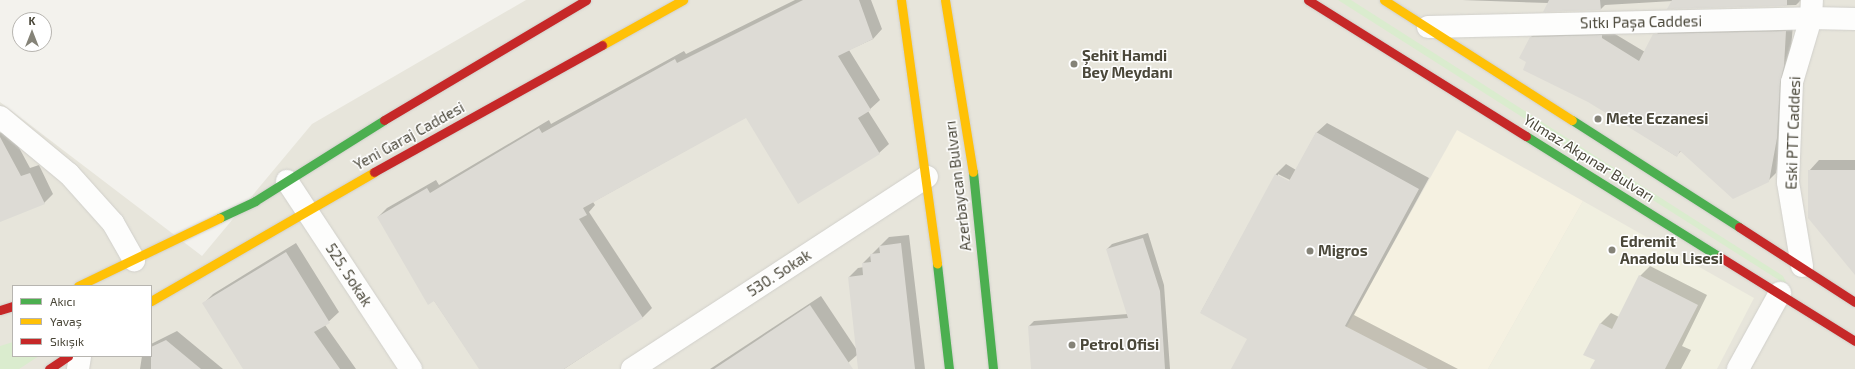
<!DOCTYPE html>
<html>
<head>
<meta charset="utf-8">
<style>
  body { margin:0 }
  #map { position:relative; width:1855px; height:369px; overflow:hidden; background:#f3f2ed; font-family:"Exo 2",sans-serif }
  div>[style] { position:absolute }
  .residential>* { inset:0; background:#e7e5db }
  .commercial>* { inset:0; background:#f5f1e1 }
  .education>* { inset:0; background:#f0efe0 }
  .green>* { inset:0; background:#daecce }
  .shadow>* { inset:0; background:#0003 }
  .building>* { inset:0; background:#dddbd5 }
  .roads { filter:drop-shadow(0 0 1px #d1d0cb) drop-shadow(0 0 1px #d1d0cb) }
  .street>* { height:22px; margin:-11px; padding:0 11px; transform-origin:11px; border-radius:11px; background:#fdfdfc }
  .fast>* { height:9px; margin:-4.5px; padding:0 4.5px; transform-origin:4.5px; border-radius:4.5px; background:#4caf50 }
  .slow>* { height:9px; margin:-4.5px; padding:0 4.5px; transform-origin:4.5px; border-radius:4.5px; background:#ffc107 }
  .jam>* { height:9px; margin:-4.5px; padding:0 4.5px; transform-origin:4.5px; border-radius:4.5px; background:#c62828 }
  .dots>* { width:11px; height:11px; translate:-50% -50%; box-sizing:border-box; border:2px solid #fff; border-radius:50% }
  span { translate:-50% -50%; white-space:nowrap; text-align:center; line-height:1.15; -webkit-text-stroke:3px #fff; paint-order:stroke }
  .street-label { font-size:15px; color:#4a4739 }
  .poi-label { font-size:15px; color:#4a4739; font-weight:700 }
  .left { translate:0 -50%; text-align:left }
  .legend { position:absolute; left:12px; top:285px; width:140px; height:72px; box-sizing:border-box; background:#fff; border:1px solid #b7b5b0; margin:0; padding:5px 7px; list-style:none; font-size:12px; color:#4a4739 }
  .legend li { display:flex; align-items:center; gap:8px; height:20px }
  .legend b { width:20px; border:1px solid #b7b5b0 }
  .north { position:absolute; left:12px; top:12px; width:40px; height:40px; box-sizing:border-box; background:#fff; border:1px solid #b7b5b0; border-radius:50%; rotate:0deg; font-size:11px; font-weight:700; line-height:16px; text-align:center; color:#4a4739 }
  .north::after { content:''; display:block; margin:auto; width:14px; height:18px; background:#858378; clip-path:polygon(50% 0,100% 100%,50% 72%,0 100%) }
</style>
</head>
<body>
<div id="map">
  <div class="residential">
    <div style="clip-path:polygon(evenodd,526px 0,1855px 0,1855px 369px,0 369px,0 102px,202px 256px,312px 124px,526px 0,13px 286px,151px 286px,151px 356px,13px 356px,13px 286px)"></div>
  </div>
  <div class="commercial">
    <div style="clip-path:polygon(1457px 130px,1583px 201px,1488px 369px,1326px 369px,1327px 362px)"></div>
  </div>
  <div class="education">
    <div style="clip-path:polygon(1583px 201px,1754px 298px,1717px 369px,1488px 369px)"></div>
  </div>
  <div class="green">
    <div style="clip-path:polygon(1338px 0,1351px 0,1783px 276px,1786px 282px,1782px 282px)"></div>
    <div style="clip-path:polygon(13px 342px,13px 356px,39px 356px,19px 369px,0 369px,0 346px)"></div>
  </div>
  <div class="shadow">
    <div style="clip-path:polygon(795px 0,871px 0,882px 29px,873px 39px,849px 50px,880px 100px,868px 111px,889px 144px,879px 153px,746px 117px,593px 202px,595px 205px,589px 212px,652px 308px,643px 317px,564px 369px,480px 369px,378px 217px,387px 208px,436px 180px,439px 185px,549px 120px,551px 124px,684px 51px,686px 54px)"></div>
    <div style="clip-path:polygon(1462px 0,1801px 0,1796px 5px,1669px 8px,1673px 1px,1605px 5px,1601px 9px,1548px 3px)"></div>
    <div style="clip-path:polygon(1793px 24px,1785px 130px,1776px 173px,1768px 181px,1681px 151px,1676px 156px,1527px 61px,1530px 38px,1538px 30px,1610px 31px,1645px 52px,1662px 27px)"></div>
    <div style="clip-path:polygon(evenodd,1327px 123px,1429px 178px,1354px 315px,1458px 369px,1232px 369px,1249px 338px,1201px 312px,1276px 174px,1286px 164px,1296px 170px,1316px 133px,1327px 123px,1278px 174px,1294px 182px,1293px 184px,1278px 176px,1278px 174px)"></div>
    <div style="clip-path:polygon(9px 129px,30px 168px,39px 165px,53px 194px,44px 203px,0 221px,0 133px)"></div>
    <div style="clip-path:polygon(1819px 160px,1855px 160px,1855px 273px,1809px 171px)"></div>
    <div style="clip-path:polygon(1148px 233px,1164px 285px,1170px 369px,1032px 369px,1029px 326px,1034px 321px,1128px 314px,1107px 249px,1112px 244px)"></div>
    <div style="clip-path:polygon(909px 235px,925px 369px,859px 369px,857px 355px,841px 369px,710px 369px,821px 296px,857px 350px,849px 277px,858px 268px,864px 267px,863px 263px,889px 237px)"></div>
    <div style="clip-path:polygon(296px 243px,339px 312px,325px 325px,356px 369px,259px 369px,204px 303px,213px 294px)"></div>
    <div style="clip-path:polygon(1650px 266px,1707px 295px,1682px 346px,1691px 350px,1681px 369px,1591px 369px,1596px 360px,1600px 324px,1611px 313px,1619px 317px,1640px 276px)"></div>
    <div style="clip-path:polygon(177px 331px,223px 369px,140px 369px,142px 356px,151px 356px,151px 344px)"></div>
  </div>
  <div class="building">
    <div style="clip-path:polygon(803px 0,859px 0,873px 39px,838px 56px,871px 110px,858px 118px,880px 154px,798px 204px,746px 118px,583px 208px,587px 215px,579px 219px,643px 318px,564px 369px,479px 369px,434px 301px,428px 305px,377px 217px,427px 188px,430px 193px,539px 128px,542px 133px,675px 59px,677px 63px)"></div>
    <div style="clip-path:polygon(1549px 0,1600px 0,1601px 10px,1543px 12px)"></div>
    <div style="clip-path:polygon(1672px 0,1787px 0,1787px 6px,1667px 9px)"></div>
    <div style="clip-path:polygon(1786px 31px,1784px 66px,1780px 82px,1777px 138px,1769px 182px,1733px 199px,1680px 151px,1677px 157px,1588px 102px,1523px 70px,1526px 62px,1519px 58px,1530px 37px,1602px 35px,1602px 38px,1639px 61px,1653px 34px)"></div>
    <div style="clip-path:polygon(1316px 132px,1419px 189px,1345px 326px,1428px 369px,1231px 369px,1247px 339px,1200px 313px,1275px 174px,1289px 181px)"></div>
    <div style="clip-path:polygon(0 137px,21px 176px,30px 173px,45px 204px,0 222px)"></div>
    <div style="clip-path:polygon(1808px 170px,1855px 170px,1855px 275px,1808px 218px)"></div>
    <div style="clip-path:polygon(1143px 238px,1160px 291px,1165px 369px,1031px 369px,1028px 326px,1128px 318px,1106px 249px)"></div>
    <div style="clip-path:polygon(901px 243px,915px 369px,858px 369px,848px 277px,863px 275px,862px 263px,871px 262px,870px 254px,880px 253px,879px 246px)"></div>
    <div style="clip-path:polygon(286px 252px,330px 323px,314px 332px,340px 369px,243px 369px,202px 303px)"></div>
    <div style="clip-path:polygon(1639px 275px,1698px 305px,1665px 369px,1590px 369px,1595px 360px,1583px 355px,1600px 323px,1612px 329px)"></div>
    <div style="clip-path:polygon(810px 305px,853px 369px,714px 369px)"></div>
    <div style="clip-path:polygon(166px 340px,201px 369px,151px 369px,151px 347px)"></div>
  </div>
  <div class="roads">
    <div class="street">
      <div style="left:1428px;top:27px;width:383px;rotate:-1.3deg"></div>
      <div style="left:1811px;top:18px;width:44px;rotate:1.3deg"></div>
      <div style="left:0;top:117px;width:89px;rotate:39.6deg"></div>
      <div style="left:69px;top:174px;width:66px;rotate:48.1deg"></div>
      <div style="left:113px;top:223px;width:43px;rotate:60.4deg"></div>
      <div style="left:287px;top:181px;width:225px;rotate:56.6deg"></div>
      <div style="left:1802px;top:266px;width:85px;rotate:-99.5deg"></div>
      <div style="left:1788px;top:182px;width:100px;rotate:-87.7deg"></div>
      <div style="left:1792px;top:82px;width:67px;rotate:-73.5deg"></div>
      <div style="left:1811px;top:18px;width:18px;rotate:-87deg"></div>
      <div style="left:78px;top:369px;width:13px;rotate:-81deg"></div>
      <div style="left:632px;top:369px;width:352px;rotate:-33.1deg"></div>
      <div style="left:1738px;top:369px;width:87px;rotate:-61.1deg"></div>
    </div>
    <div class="fast">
      <div style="left:1572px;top:120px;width:198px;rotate:32.6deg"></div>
      <div style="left:1526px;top:136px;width:229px;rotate:32deg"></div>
      <div style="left:973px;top:172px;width:198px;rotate:84.2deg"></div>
      <div style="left:219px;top:218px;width:40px;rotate:-25deg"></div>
      <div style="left:255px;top:201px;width:152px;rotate:-32.1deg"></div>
      <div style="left:937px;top:264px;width:106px;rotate:83.5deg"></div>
    </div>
    <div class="slow">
      <div style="left:901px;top:0;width:266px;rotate:82.2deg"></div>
      <div style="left:945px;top:0;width:174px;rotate:80.8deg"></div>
      <div style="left:1384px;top:0;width:223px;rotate:32.6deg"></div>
      <div style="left:602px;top:45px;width:93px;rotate:-29.1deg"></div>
      <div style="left:78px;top:286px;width:157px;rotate:-25.7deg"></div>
      <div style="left:151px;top:301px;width:258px;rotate:-30deg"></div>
    </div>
    <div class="jam">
      <div style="left:1308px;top:0;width:257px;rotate:32deg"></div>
      <div style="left:384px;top:120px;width:235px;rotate:-30.7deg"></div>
      <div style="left:374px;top:172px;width:261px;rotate:-29.1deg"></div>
      <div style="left:1739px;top:227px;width:138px;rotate:32.9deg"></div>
      <div style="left:1720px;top:257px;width:159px;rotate:31.9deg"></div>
      <div style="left:0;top:310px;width:14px;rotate:-17deg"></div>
      <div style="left:49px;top:369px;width:23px;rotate:-34deg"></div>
    </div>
  </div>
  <div class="dots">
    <div style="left:1074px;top:64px;background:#858378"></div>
    <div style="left:1598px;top:119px;background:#858378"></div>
    <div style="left:1612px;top:250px;background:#858378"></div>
    <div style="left:1310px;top:251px;background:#858378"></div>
    <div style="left:1072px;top:345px;background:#858378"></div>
  </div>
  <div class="street-label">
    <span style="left:1641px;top:22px;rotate:-1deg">Sıtkı Paşa Caddesi</span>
    <span style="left:1793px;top:133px;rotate:-88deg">Eski PTT Caddesi</span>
    <span style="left:409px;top:136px;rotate:-29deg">Yeni Garaj Caddesi</span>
    <span style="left:1589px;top:158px;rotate:32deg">Yılmaz Akpınar Bulvarı</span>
    <span style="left:958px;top:186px;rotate:-97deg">Azerbaycan Bulvarı</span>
    <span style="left:779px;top:273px;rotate:-33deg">530. Sokak</span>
    <span style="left:349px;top:275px;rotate:57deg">525. Sokak</span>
  </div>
  <div class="poi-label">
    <span class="left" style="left:1082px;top:64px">Şehit Hamdi<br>Bey Meydanı</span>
    <span class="left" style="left:1606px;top:119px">Mete Eczanesi</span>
    <span class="left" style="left:1620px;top:250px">Edremit<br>Anadolu Lisesi</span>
    <span class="left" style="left:1318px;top:251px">Migros</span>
    <span class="left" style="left:1080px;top:345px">Petrol Ofisi</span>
  </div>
  <ul class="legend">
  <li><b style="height:5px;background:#4caf50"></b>Akıcı</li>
  <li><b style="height:5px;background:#ffc107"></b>Yavaş</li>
  <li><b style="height:5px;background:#c62828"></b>Sıkışık</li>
  </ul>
  <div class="north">K</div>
</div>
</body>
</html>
